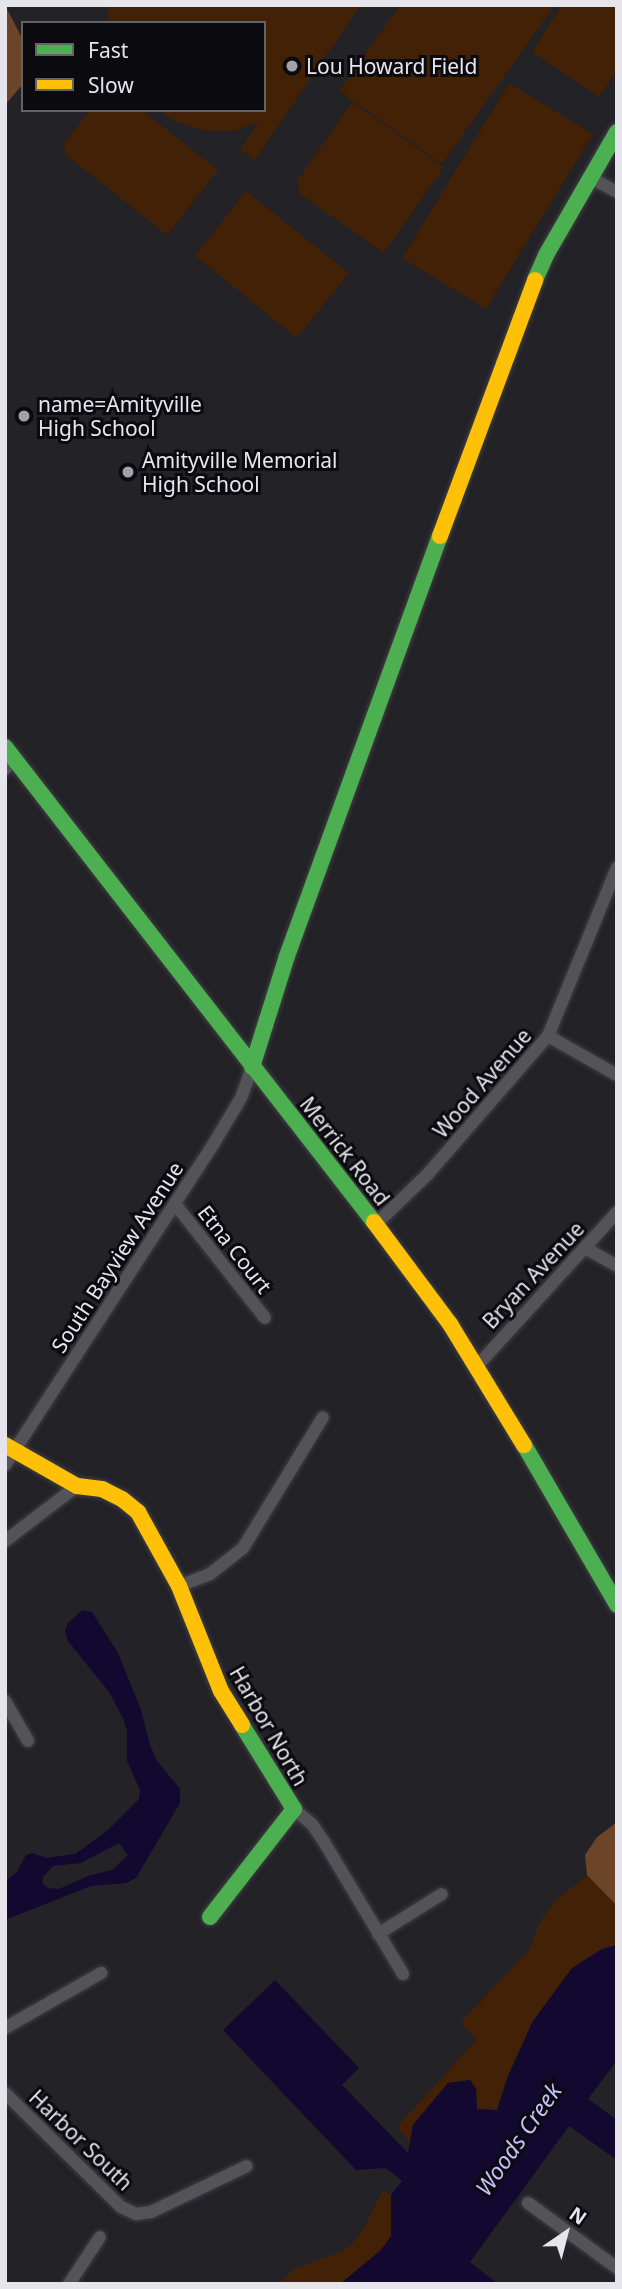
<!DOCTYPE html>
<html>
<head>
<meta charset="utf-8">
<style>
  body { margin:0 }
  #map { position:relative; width:622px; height:2289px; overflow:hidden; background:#222227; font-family:"Noto Sans",sans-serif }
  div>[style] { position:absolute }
  .green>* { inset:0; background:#422106 }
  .forest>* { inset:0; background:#6c4528 }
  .water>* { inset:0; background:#13082f }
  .roads { filter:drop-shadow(0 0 2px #403f44) drop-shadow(0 0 2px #403f44) }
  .street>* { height:12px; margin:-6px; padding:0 6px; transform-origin:6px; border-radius:6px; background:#545458 }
  .fast>* { height:16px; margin:-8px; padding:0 8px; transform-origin:8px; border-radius:8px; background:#4caf50 }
  .slow>* { height:16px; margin:-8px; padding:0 8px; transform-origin:8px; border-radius:8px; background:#ffc107 }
  .dots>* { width:19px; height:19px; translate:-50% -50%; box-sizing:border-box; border:4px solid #0b0a0e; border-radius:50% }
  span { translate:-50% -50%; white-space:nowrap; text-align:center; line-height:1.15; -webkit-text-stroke:6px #0b0a0e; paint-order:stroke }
  .poi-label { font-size:21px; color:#e6e5ec }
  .left { translate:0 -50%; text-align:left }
  .street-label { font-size:21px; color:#e6e5ec }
  .water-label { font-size:23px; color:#c5befc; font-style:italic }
  .frame { position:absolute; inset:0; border:7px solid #e6e5ec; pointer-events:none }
  .legend { position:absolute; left:21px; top:21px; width:245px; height:91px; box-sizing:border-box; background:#0b0a0e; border:2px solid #636267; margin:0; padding:9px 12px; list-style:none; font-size:21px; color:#e6e5ec }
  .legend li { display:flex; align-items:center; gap:14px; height:35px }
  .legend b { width:35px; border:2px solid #636267 }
  .north { position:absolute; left:531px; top:2198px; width:70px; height:70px; -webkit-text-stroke:5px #0b0a0e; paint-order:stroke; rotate:35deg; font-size:19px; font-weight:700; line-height:28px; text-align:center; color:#e6e5ec }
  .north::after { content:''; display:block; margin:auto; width:24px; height:32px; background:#e6e5ec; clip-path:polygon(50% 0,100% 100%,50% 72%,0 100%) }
</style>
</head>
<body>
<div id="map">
  <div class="green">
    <div style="clip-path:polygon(108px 5px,361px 5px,255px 160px,240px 150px,259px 122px,233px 131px,206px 131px,174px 121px,159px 110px,264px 110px,264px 23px,109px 23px)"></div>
    <div style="clip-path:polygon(400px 5px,555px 5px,442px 164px,339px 91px)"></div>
    <div style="clip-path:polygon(562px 5px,617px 6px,617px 70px,599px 97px,532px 52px)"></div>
    <div style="clip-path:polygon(509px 83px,593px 134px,486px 309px,402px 258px)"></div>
    <div style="clip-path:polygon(352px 102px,444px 167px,384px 253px,300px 194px,297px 181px)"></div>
    <div style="clip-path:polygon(90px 110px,142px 110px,218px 170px,167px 235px,65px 154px,64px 143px)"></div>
    <div style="clip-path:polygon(246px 191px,349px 273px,297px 338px,195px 256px)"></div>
    <div style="clip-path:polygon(587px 1875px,617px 1906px,617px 1945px,602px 1949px,533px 2021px,508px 2076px,497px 2110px,477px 2109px,476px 2089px,470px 2080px,448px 2083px,413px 2125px,410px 2143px,397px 2127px,476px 2040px,461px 2022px,530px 1949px,539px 1924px,556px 1900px)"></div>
    <div style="clip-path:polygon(382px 2191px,391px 2195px,391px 2236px,381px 2250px,340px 2284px,279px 2284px,294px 2269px,342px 2251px,352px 2244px,364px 2228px)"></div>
  </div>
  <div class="forest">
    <div style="clip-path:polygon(5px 5px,23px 40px,23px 84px,5px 105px)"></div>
    <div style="clip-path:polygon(617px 1822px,617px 1906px,587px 1875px,585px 1855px,597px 1837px)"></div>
  </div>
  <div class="water">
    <div style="clip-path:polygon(evenodd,82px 1610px,92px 1612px,118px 1653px,141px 1710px,150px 1745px,157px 1761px,180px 1789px,180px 1803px,136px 1878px,126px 1883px,91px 1886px,5px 1920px,5px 1881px,17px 1872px,26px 1855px,32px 1853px,47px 1858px,75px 1854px,107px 1831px,139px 1799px,140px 1790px,127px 1761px,127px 1731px,123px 1718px,109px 1692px,68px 1641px,65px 1631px,68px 1623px,82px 1610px,119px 1843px,128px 1855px,112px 1870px,88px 1876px,59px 1889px,48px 1888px,43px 1884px,43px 1877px,53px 1866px,81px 1863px,119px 1843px)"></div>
    <div style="clip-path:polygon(617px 1945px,617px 2060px,588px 2099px,617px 2120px,617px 2160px,569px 2126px,470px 2262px,498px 2284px,340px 2284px,381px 2250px,391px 2236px,391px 2195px,402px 2181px,386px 2168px,356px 2170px,223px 2030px,275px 1980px,359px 2068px,342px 2085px,408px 2153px,413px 2125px,448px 2083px,470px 2080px,476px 2089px,477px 2109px,497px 2110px,508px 2076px,533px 2021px,572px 1968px,602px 1949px)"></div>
  </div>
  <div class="roads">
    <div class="street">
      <div style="left:589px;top:177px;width:32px;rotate:28deg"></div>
      <div style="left:5px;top:769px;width:14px;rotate:-51deg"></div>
      <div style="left:548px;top:1036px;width:79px;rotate:29.5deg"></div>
      <div style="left:175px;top:1204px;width:145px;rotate:51.7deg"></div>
      <div style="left:376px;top:1224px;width:71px;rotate:-43.9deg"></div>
      <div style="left:427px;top:1175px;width:184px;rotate:-49deg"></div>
      <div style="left:548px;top:1036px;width:182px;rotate:-67.7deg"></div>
      <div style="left:585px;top:1248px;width:37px;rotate:29deg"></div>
      <div style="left:478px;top:1365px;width:207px;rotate:-47.7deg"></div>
      <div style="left:5px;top:1465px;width:384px;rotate:-57deg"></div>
      <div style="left:214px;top:1143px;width:52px;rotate:-59deg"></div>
      <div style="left:241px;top:1098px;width:33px;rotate:-70deg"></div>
      <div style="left:5px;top:1541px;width:91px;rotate:-37.4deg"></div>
      <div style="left:179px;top:1586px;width:33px;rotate:-21deg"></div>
      <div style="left:210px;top:1574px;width:42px;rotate:-38.2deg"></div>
      <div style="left:243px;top:1548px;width:153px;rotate:-58.6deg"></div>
      <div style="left:5px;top:1701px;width:46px;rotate:60.1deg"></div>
      <div style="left:294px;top:1809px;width:23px;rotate:40deg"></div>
      <div style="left:312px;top:1824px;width:22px;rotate:56deg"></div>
      <div style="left:324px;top:1842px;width:154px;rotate:59.1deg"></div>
      <div style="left:378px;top:1934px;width:75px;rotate:-32deg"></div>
      <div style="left:5px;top:2028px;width:111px;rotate:-29.8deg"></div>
      <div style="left:5px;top:2093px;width:163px;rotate:44.5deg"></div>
      <div style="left:121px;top:2207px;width:17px;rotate:25deg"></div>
      <div style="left:136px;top:2214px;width:15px;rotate:-8deg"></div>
      <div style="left:151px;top:2212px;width:106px;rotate:-25.6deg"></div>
      <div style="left:528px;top:2203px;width:110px;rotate:36.1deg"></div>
      <div style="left:69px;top:2284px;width:56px;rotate:-56.6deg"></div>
    </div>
    <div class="fast">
      <div style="left:535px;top:280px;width:27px;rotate:-66deg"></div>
      <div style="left:546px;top:255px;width:142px;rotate:-60deg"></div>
      <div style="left:5px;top:747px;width:601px;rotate:52.16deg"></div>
      <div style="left:252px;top:1067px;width:116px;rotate:-72.5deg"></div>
      <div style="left:287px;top:956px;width:447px;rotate:-70deg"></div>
      <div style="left:524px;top:1445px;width:185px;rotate:59.8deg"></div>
      <div style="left:210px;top:1917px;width:137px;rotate:-52.1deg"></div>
      <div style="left:294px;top:1809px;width:99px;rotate:-121.8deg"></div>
    </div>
    <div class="slow">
      <div style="left:440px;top:536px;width:273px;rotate:-69.6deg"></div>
      <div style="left:374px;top:1222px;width:127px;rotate:53.3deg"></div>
      <div style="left:450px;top:1324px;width:142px;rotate:58.6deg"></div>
      <div style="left:5px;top:1445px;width:83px;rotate:29.7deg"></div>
      <div style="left:77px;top:1486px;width:25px;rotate:7deg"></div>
      <div style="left:102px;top:1489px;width:22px;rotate:27deg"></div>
      <div style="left:122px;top:1499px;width:21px;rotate:39deg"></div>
      <div style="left:138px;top:1512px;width:85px;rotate:61deg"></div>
      <div style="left:179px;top:1586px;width:113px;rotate:68.2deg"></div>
      <div style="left:221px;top:1691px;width:40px;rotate:58deg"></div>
    </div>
  </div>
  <div class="dots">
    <div style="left:292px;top:66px;background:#a1a1a7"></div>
    <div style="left:24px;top:416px;background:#a1a1a7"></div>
    <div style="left:128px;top:472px;background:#a1a1a7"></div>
  </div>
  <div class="poi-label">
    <span class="left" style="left:306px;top:66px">Lou Howard Field</span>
    <span class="left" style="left:38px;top:416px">name=Amityville<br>High School</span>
    <span class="left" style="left:142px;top:472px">Amityville Memorial<br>High School</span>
  </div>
  <div class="street-label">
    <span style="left:482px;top:1083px;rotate:-49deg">Wood Avenue</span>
    <span style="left:345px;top:1151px;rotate:52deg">Merrick Road</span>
    <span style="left:235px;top:1249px;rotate:52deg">Etna Court</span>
    <span style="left:117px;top:1257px;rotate:-57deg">South Bayview Avenue</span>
    <span style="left:533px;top:1275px;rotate:-47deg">Bryan Avenue</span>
    <span style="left:269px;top:1726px;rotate:60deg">Harbor North</span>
    <span style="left:81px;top:2140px;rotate:44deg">Harbor South</span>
  </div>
  <div class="water-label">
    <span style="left:518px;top:2139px;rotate:-55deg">Woods Creek</span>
  </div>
  <div class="frame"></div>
  <ul class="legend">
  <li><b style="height:9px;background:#4caf50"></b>Fast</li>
  <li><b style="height:9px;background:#ffc107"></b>Slow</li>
  </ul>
  <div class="north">N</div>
</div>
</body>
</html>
